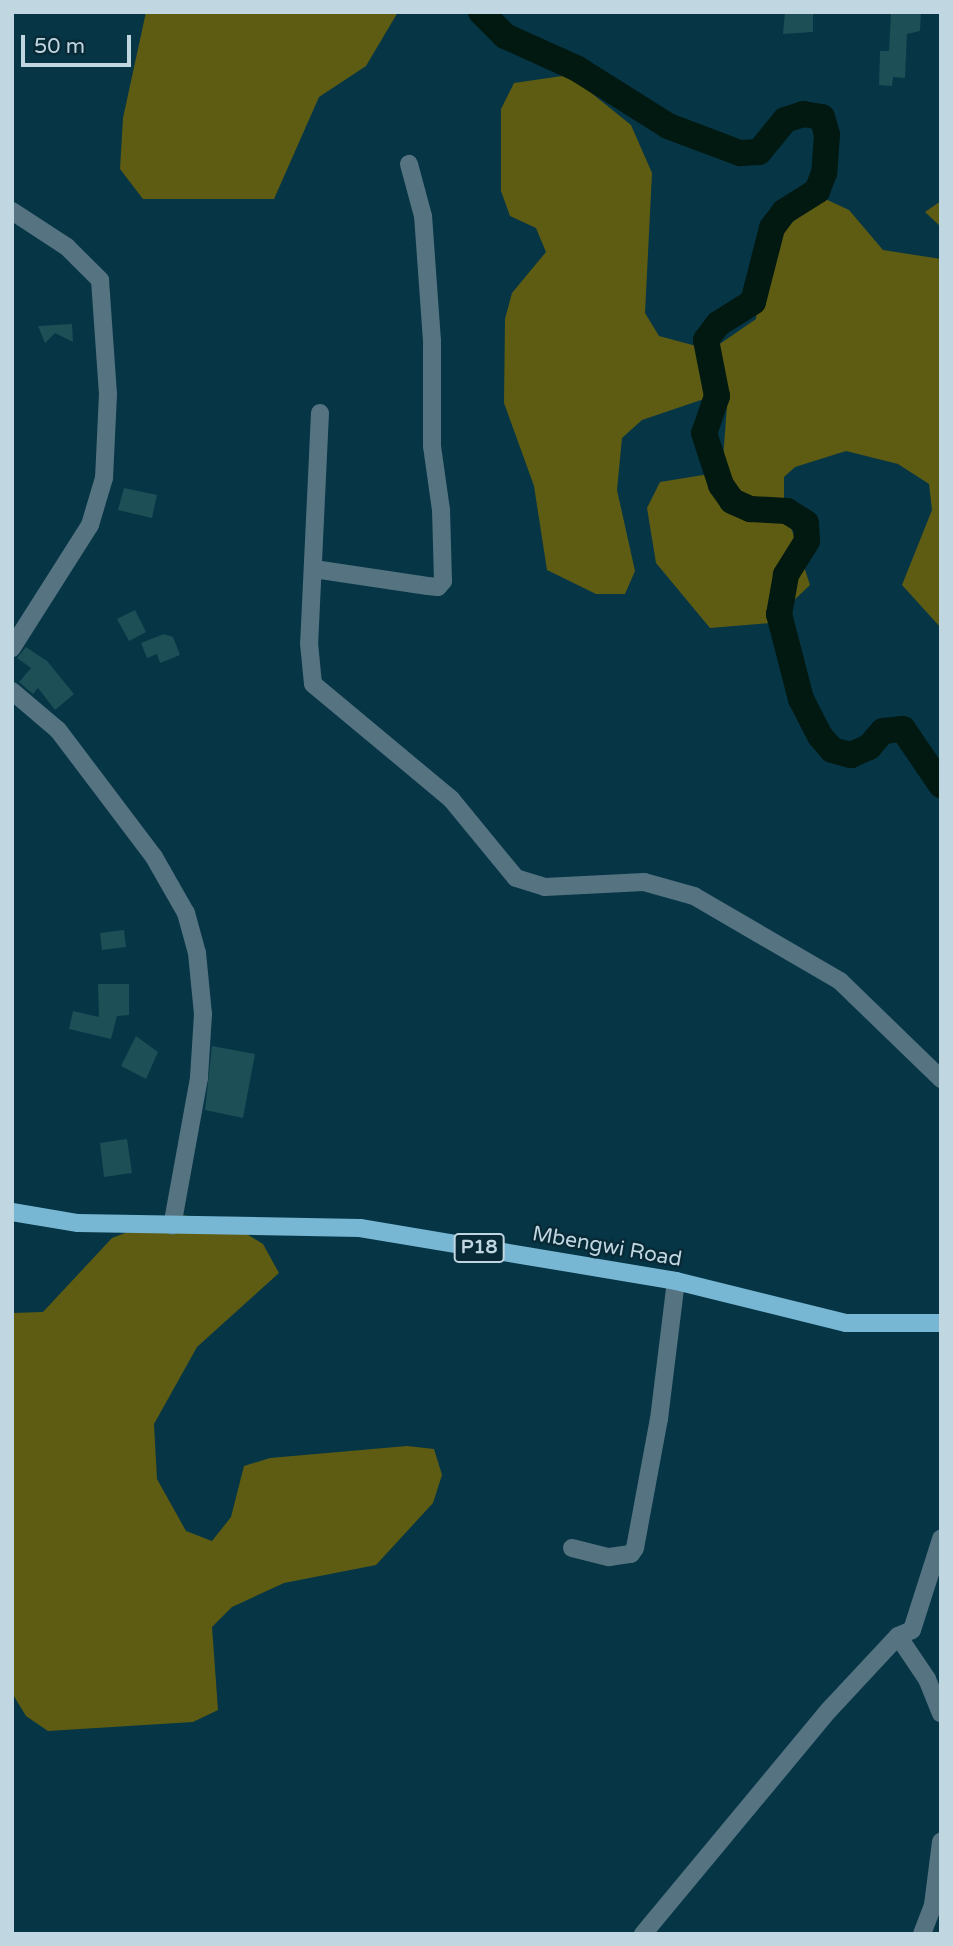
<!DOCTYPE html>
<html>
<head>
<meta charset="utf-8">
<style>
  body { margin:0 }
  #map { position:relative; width:953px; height:1946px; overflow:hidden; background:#063545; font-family:"Varela Round",sans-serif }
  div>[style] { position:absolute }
  .forest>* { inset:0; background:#5e5c13 }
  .river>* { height:26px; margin:-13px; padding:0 13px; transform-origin:13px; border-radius:13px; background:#021911 }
  .building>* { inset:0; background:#1c4f56 }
  .minor>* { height:18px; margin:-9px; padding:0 9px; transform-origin:9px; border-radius:9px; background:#557381 }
  .major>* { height:18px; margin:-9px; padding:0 9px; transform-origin:9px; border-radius:9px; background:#77b7d3 }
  span { translate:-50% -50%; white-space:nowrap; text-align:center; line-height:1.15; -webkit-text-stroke:5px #082a36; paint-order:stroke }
  .shield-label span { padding:2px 5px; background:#082a36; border:2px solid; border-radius:5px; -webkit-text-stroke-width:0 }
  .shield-label { font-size:19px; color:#c0d6e1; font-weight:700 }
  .street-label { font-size:21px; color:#c0d6e1 }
  .frame { position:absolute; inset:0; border:14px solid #c0d6e1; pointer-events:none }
  .scale { position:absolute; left:21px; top:35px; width:110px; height:32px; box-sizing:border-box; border:4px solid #c0d6e1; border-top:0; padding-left:9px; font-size:21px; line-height:24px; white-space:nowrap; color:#c0d6e1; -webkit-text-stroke:5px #082a36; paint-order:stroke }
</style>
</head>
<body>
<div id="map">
  <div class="forest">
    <div style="clip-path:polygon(146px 12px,398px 12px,366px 66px,319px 97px,274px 199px,143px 199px,120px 169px,123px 118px)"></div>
    <div style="clip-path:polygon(569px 75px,631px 125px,652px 173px,645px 313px,659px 336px,711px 350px,756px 319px,759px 240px,772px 216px,821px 197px,849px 210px,883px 250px,941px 259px,941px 628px,902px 585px,932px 510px,929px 484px,898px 464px,846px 451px,795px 467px,784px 477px,784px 506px,810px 585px,770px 623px,710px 628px,656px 563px,647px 508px,660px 482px,722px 472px,727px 406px,701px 400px,642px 420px,622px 438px,617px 490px,635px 571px,625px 594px,596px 594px,547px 570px,534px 486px,504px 403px,505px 319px,512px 293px,546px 252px,536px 228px,510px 216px,501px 191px,501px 109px,514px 83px)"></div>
    <div style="clip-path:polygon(941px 201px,941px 227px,925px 212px)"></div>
    <div style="clip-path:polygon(175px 1214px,227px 1222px,263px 1244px,279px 1273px,197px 1347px,154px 1424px,157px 1479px,186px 1531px,212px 1541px,231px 1517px,244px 1466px,270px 1458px,407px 1446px,434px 1449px,442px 1475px,433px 1503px,376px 1565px,284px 1583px,232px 1607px,212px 1627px,218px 1710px,193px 1722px,48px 1731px,26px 1716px,12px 1693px,12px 1313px,43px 1312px,112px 1238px)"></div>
  </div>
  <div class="river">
    <div style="left:481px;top:12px;width:34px;rotate:45deg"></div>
    <div style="left:505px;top:36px;width:78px;rotate:24.3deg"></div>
    <div style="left:576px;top:68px;width:109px;rotate:32.2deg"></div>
    <div style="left:668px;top:126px;width:77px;rotate:20.6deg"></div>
    <div style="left:740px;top:153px;width:19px;rotate:-3deg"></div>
    <div style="left:759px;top:152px;width:41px;rotate:-50.9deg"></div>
    <div style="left:785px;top:120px;width:19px;rotate:-18deg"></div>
    <div style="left:803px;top:114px;width:19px;rotate:9deg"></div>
    <div style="left:822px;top:117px;width:18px;rotate:74deg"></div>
    <div style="left:827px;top:134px;width:39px;rotate:94deg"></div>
    <div style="left:824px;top:173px;width:19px;rotate:111deg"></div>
    <div style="left:817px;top:191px;width:39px;rotate:148deg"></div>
    <div style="left:784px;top:212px;width:20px;rotate:127deg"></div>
    <div style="left:772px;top:228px;width:76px;rotate:104.4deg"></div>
    <div style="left:753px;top:302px;width:41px;rotate:147.8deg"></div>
    <div style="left:718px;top:324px;width:20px;rotate:127deg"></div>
    <div style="left:706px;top:340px;width:57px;rotate:78.9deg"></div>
    <div style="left:717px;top:396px;width:39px;rotate:109deg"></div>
    <div style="left:704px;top:433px;width:55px;rotate:71.9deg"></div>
    <div style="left:721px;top:485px;width:19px;rotate:55deg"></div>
    <div style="left:732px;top:501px;width:20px;rotate:24deg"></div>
    <div style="left:750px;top:509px;width:37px;rotate:3deg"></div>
    <div style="left:787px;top:511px;width:22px;rotate:32deg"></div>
    <div style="left:806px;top:523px;width:18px;rotate:87deg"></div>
    <div style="left:807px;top:541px;width:40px;rotate:122deg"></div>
    <div style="left:786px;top:575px;width:40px;rotate:100deg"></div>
    <div style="left:779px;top:614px;width:88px;rotate:75.5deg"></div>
    <div style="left:801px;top:699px;width:42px;rotate:62.8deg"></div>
    <div style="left:820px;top:736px;width:18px;rotate:49deg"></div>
    <div style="left:832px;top:750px;width:20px;rotate:15deg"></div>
    <div style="left:851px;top:755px;width:20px;rotate:-24deg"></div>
    <div style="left:869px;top:747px;width:21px;rotate:-49deg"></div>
    <div style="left:883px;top:731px;width:20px;rotate:-6deg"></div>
    <div style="left:903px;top:729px;width:68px;rotate:55.8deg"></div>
  </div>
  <div class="building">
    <div style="clip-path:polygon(785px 12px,813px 12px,813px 32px,783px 34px)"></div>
    <div style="clip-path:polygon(891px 12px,921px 12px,920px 31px,907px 34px,905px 78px,893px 77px,892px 86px,879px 85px,880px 51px,889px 51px)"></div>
    <div style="clip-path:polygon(72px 324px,73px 342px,55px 333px,45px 343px,38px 326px)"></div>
    <div style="clip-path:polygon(124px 488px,157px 495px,152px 518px,118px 510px)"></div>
    <div style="clip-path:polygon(135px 610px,146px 632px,129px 641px,117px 619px)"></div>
    <div style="clip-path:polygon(164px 634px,173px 637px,180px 655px,160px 663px,157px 654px,147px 658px,141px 643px)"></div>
    <div style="clip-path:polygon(26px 647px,47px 661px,74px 694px,55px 710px,38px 688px,33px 694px,19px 682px,31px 668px,17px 658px)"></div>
    <div style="clip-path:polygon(124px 930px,126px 947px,102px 950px,100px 933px)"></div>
    <div style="clip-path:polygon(98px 984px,129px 984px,129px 1015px,117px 1016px,111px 1039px,69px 1029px,73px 1011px,99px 1017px)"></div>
    <div style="clip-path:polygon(136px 1036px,158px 1052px,146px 1079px,121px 1066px)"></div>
    <div style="clip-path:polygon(212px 1046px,255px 1054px,243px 1118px,205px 1110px)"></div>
    <div style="clip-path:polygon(127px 1139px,132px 1173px,104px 1177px,100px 1143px)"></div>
  </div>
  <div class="minor">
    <div style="left:12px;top:211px;width:66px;rotate:33.2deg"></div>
    <div style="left:67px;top:247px;width:47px;rotate:45deg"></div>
    <div style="left:100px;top:280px;width:114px;rotate:86deg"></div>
    <div style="left:108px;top:394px;width:84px;rotate:92.7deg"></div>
    <div style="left:104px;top:478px;width:49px;rotate:106.6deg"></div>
    <div style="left:90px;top:525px;width:146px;rotate:122.4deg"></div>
    <div style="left:320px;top:413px;width:230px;rotate:92.7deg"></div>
    <div style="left:309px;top:643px;width:41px;rotate:84.4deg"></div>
    <div style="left:313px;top:684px;width:180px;rotate:39.8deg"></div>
    <div style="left:451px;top:799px;width:102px;rotate:50.6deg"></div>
    <div style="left:516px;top:878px;width:30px;rotate:17deg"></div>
    <div style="left:545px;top:887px;width:99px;rotate:-2.9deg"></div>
    <div style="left:644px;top:882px;width:52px;rotate:15.6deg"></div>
    <div style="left:694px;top:896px;width:169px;rotate:30.2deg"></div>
    <div style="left:840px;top:981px;width:141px;rotate:44.1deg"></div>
    <div style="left:314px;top:569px;width:115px;rotate:8.5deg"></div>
    <div style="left:428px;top:586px;width:10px;rotate:6deg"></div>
    <div style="left:438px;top:587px;width:8px;rotate:-50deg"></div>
    <div style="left:443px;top:581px;width:71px;rotate:-91.6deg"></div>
    <div style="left:441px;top:510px;width:65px;rotate:-98deg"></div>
    <div style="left:432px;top:446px;width:105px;rotate:-90deg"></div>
    <div style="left:432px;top:341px;width:125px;rotate:-94.1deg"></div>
    <div style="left:423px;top:216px;width:54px;rotate:-105.1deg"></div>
    <div style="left:12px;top:691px;width:60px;rotate:40.3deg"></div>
    <div style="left:58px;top:730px;width:159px;rotate:52.9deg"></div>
    <div style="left:154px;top:857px;width:64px;rotate:60.3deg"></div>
    <div style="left:186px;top:913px;width:41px;rotate:74.6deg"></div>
    <div style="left:197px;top:953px;width:61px;rotate:84.4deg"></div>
    <div style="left:203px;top:1014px;width:64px;rotate:93.6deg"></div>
    <div style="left:199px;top:1078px;width:150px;rotate:100.3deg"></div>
    <div style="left:572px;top:1548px;width:38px;rotate:14deg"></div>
    <div style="left:609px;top:1557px;width:22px;rotate:-8deg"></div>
    <div style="left:631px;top:1554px;width:7px;rotate:-56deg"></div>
    <div style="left:635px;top:1548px;width:131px;rotate:-79.5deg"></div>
    <div style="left:659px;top:1419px;width:139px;rotate:-83deg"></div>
    <div style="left:898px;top:1636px;width:52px;rotate:56deg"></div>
    <div style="left:927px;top:1679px;width:37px;rotate:68deg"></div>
    <div style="left:643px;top:1934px;width:291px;rotate:-50.3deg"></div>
    <div style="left:829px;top:1710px;width:101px;rotate:-47deg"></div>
    <div style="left:898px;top:1636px;width:15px;rotate:-23deg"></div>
    <div style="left:912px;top:1630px;width:96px;rotate:-72.3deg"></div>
    <div style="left:922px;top:1934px;width:31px;rotate:-69deg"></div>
    <div style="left:933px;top:1905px;width:64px;rotate:-82.8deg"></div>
  </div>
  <div class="major">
    <div style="left:12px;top:1212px;width:67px;rotate:9.5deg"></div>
    <div style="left:78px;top:1223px;width:282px;rotate:1deg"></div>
    <div style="left:360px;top:1228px;width:320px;rotate:9.5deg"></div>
    <div style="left:676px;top:1281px;width:175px;rotate:13.9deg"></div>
    <div style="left:846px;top:1323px;width:95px"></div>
  </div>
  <div class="shield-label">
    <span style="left:479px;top:1248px">P18</span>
  </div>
  <div class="street-label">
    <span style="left:607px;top:1247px;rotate:10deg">Mbengwi Road</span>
  </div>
  <div class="frame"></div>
  <div class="scale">50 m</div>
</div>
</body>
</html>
